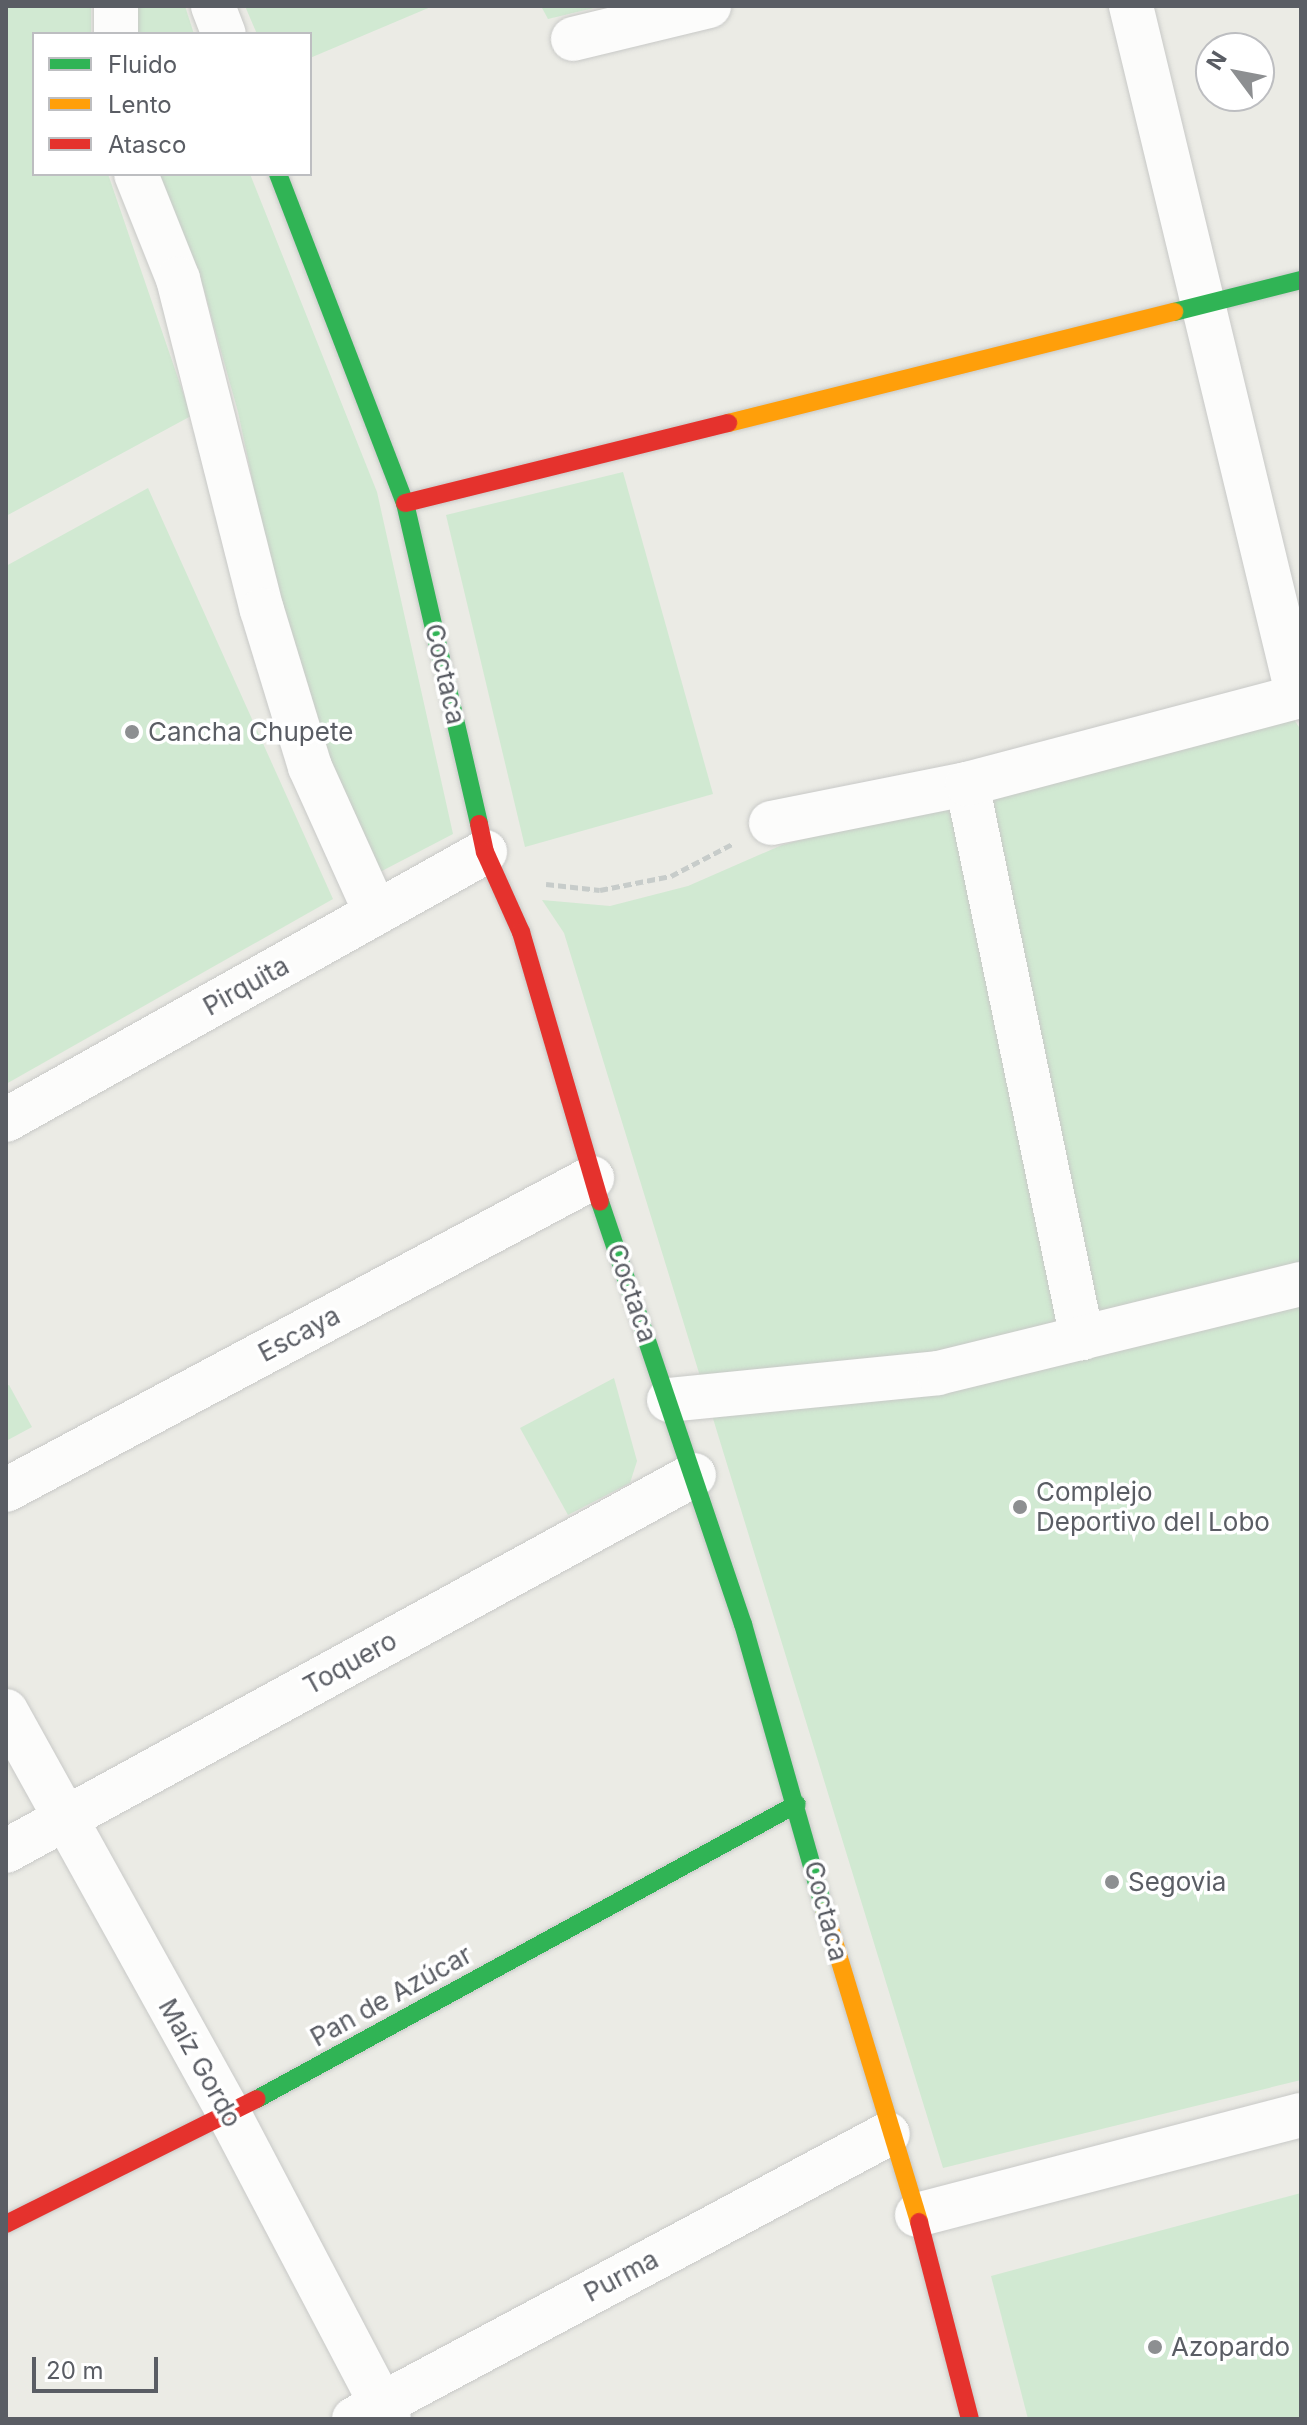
<!DOCTYPE html>
<html>
<head>
<meta charset="utf-8">
<style>
  body { margin:0 }
  #map { position:relative; width:1307px; height:2425px; overflow:hidden; background:#ebebe5; font-family:Inter,sans-serif }
  div>[style] { position:absolute }
  .green>* { inset:0; background:#d1e9d2 }
  .path>* { height:5px; margin-top:-2.5px; transform-origin:0; background:repeating-linear-gradient(90deg,#c7ccca 0 8px,transparent 0 12px) }
  .roads { filter:drop-shadow(0 0 2px #c8c9c7) drop-shadow(0 0 2px #c8c9c7) }
  .street>* { height:44px; margin:-22px; padding:0 22px; transform-origin:22px; border-radius:22px; background:#fcfcfb }
  .fast>* { height:18px; margin:-9px; padding:0 9px; transform-origin:9px; border-radius:9px; background:#30b455 }
  .slow>* { height:18px; margin:-9px; padding:0 9px; transform-origin:9px; border-radius:9px; background:#ff9f0a }
  .jam>* { height:18px; margin:-9px; padding:0 9px; transform-origin:9px; border-radius:9px; background:#e5322d }
  .dots>* { width:22px; height:22px; translate:-50% -50%; box-sizing:border-box; border:4px solid #fff; border-radius:50% }
  span { translate:-50% -50%; white-space:nowrap; text-align:center; line-height:1.15; -webkit-text-stroke:7px #fff; paint-order:stroke }
  .street-label { font-size:26px; color:#5a5d64 }
  .poi-label { font-size:26px; color:#5a5d64 }
  .left { translate:0 -50%; text-align:left }
  .frame { position:absolute; inset:0; border:8px solid #5a5d64; pointer-events:none }
  .legend { position:absolute; left:32px; top:32px; width:280px; height:144px; box-sizing:border-box; background:#fff; border:2px solid #bdbec1; margin:0; padding:10px 14px; list-style:none; font-size:24px; color:#5a5d64 }
  .legend li { display:flex; align-items:center; gap:16px; height:40px }
  .legend b { width:40px; border:2px solid #bdbec1 }
  .north { position:absolute; left:1195px; top:32px; width:80px; height:80px; box-sizing:border-box; background:#fff; border:2px solid #bdbec1; border-radius:50%; rotate:302deg; font-size:22px; font-weight:700; line-height:32px; text-align:center; color:#5a5d64 }
  .north::after { content:''; display:block; margin:auto; width:28px; height:36px; background:#8d8f91; clip-path:polygon(50% 0,100% 100%,50% 72%,0 100%) }
  .scale { position:absolute; left:32px; top:2357px; width:126px; height:36px; box-sizing:border-box; border:4px solid #5a5d64; border-top:0; padding-left:10px; font-size:24px; line-height:28px; white-space:nowrap; color:#5a5d64; -webkit-text-stroke:6px #fff; paint-order:stroke }
</style>
</head>
<body>
<div id="map">
  <div class="green">
    <div style="clip-path:polygon(6px 6px,91px 6px,91px 34px,34px 34px,34px 174px,108px 174px,191px 416px,6px 516px)"></div>
    <div style="clip-path:polygon(134px 6px,185px 6px,194px 34px,135px 34px)"></div>
    <div style="clip-path:polygon(245px 6px,433px 6px,310px 58px,310px 34px,257px 34px)"></div>
    <div style="clip-path:polygon(541px 6px,602px 6px,548px 19px)"></div>
    <div style="clip-path:polygon(157px 174px,250px 174px,377px 492px,453px 834px,378px 873px,333px 774px,279px 606px,238px 412px,199px 272px)"></div>
    <div style="clip-path:polygon(623px 472px,713px 794px,525px 847px,446px 515px)"></div>
    <div style="clip-path:polygon(148px 488px,333px 899px,6px 1084px,6px 566px)"></div>
    <div style="clip-path:polygon(1289px 712px,1301px 730px,1301px 2080px,943px 2168px,564px 933px,542px 900px,610px 906px,688px 886px,782px 845px)"></div>
    <div style="clip-path:polygon(614px 1378px,637px 1461px,630px 1483px,568px 1515px,520px 1428px)"></div>
    <div style="clip-path:polygon(9px 1385px,32px 1427px,6px 1441px,6px 1386px)"></div>
    <div style="clip-path:polygon(1301px 2193px,1301px 2419px,1028px 2419px,991px 2276px)"></div>
  </div>
  <div class="path">
    <div style="left:546px;top:884px;width:54px;rotate:6.3deg"></div>
    <div style="left:600px;top:890px;width:72px;rotate:-11.2deg"></div>
    <div style="left:671px;top:876px;width:71px;rotate:-27.6deg"></div>
  </div>
  <div class="roads">
    <div class="street">
      <div style="left:213px;top:6px;width:30px;rotate:69deg"></div>
      <div style="left:1131px;top:6px;width:711px;rotate:76.41deg"></div>
      <div style="left:116px;top:34px;width:28px;rotate:-90deg"></div>
      <div style="left:573px;top:39px;width:140px;rotate:-13.6deg"></div>
      <div style="left:136px;top:174px;width:113px;rotate:68.2deg"></div>
      <div style="left:178px;top:279px;width:341px;rotate:75.8deg"></div>
      <div style="left:262px;top:610px;width:164px;rotate:73deg"></div>
      <div style="left:310px;top:767px;width:160px;rotate:65.7deg"></div>
      <div style="left:967px;top:784px;width:566px;rotate:78.27deg"></div>
      <div style="left:771px;top:823px;width:200px;rotate:-11.3deg"></div>
      <div style="left:967px;top:784px;width:345px;rotate:-14.8deg"></div>
      <div style="left:6px;top:1120px;width:549px;rotate:-29.23deg"></div>
      <div style="left:669px;top:1400px;width:270px;rotate:-5.7deg"></div>
      <div style="left:938px;top:1373px;width:374px;rotate:-13.8deg"></div>
      <div style="left:6px;top:1490px;width:664px;rotate:-28.03deg"></div>
      <div style="left:6px;top:1711px;width:461px;rotate:61deg"></div>
      <div style="left:229px;top:2114px;width:344px;rotate:62.3deg"></div>
      <div style="left:6px;top:1851px;width:784px;rotate:-28.66deg"></div>
      <div style="left:917px;top:2215px;width:397px;rotate:-14.6deg"></div>
      <div style="left:354px;top:2419px;width:605px;rotate:-28.09deg"></div>
    </div>
    <div class="fast">
      <div style="left:278px;top:174px;width:353px;rotate:68.9deg"></div>
      <div style="left:405px;top:503px;width:329px;rotate:77deg"></div>
      <div style="left:1174px;top:312px;width:131px;rotate:-14.1deg"></div>
      <div style="left:600px;top:1202px;width:446px;rotate:71.3deg"></div>
      <div style="left:743px;top:1624px;width:299px;rotate:74.1deg"></div>
      <div style="left:257px;top:2099px;width:615px;rotate:-28.65deg"></div>
    </div>
    <div class="slow">
      <div style="left:728px;top:423px;width:460px;rotate:-14deg"></div>
      <div style="left:825px;top:1912px;width:324px;rotate:73.1deg"></div>
    </div>
    <div class="jam">
      <div style="left:405px;top:503px;width:333px;rotate:-13.9deg"></div>
      <div style="left:479px;top:824px;width:29px;rotate:78deg"></div>
      <div style="left:485px;top:852px;width:88px;rotate:65.8deg"></div>
      <div style="left:521px;top:932px;width:281px;rotate:73.7deg"></div>
      <div style="left:919px;top:2222px;width:203px;rotate:75.5deg"></div>
      <div style="left:6px;top:2224px;width:280px;rotate:-26.5deg"></div>
    </div>
  </div>
  <div class="dots">
    <div style="left:132px;top:732px;background:#8d8f91"></div>
    <div style="left:1020px;top:1507px;background:#8d8f91"></div>
    <div style="left:1112px;top:1882px;background:#8d8f91"></div>
    <div style="left:1155px;top:2347px;background:#8d8f91"></div>
  </div>
  <div class="street-label">
    <span style="left:445px;top:674px;rotate:77deg">Coctaca</span>
    <span style="left:246px;top:986px;rotate:-29deg">Pirquita</span>
    <span style="left:632px;top:1293px;rotate:71deg">Coctaca</span>
    <span style="left:299px;top:1334px;rotate:-28deg">Escaya</span>
    <span style="left:350px;top:1663px;rotate:-29deg">Toquero</span>
    <span style="left:826px;top:1911px;rotate:75deg">Coctaca</span>
    <span style="left:391px;top:1996px;rotate:-29deg">Pan de Azúcar</span>
    <span style="left:200px;top:2063px;rotate:61deg">Maíz Gordo</span>
    <span style="left:621px;top:2276px;rotate:-28deg">Purma</span>
  </div>
  <div class="poi-label">
    <span class="left" style="left:148px;top:732px">Cancha Chupete</span>
    <span class="left" style="left:1036px;top:1507px">Complejo<br>Deportivo del Lobo</span>
    <span class="left" style="left:1128px;top:1882px">Segovia</span>
    <span class="left" style="left:1171px;top:2347px">Azopardo</span>
  </div>
  <div class="frame"></div>
  <ul class="legend">
  <li><b style="height:10px;background:#30b455"></b>Fluido</li>
  <li><b style="height:10px;background:#ff9f0a"></b>Lento</li>
  <li><b style="height:10px;background:#e5322d"></b>Atasco</li>
  </ul>
  <div class="north">N</div>
  <div class="scale">20 m</div>
</div>
</body>
</html>
